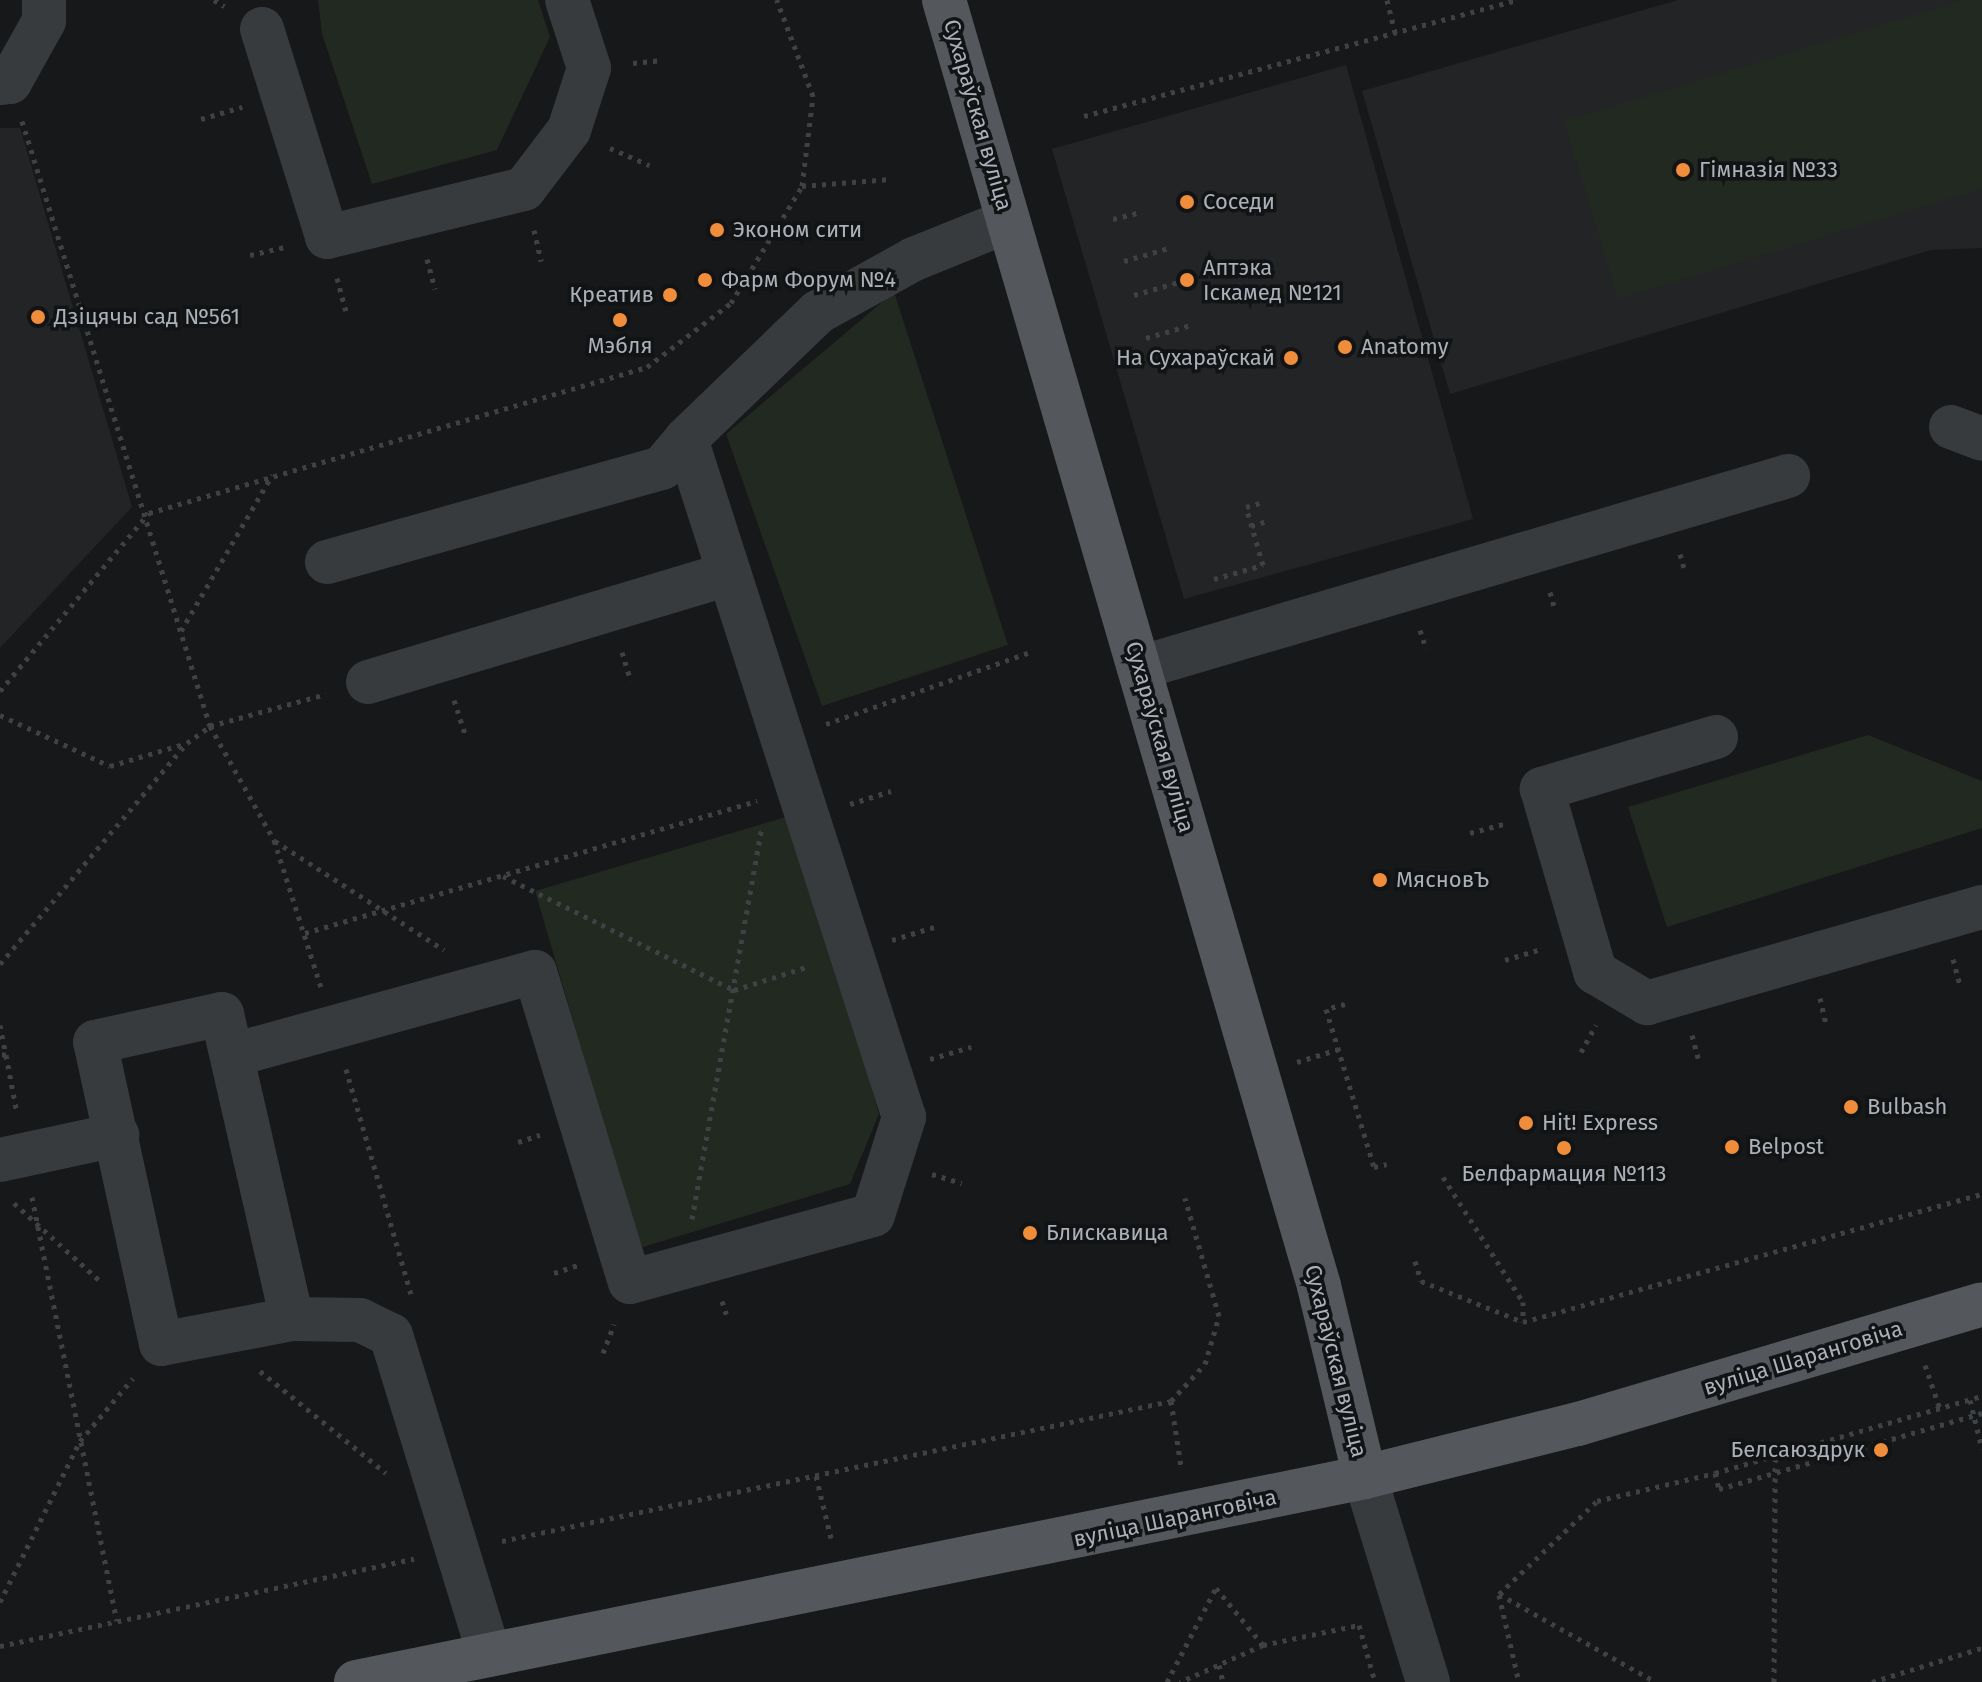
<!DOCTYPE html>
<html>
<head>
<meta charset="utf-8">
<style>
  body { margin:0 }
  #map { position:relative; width:1982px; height:1682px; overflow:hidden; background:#171819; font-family:"Fira Sans",sans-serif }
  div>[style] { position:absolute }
  .built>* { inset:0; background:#232426 }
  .green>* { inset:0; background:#222921 }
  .path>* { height:5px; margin-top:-2.5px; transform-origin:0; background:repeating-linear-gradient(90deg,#3e4245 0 4px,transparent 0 10px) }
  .minor>* { height:44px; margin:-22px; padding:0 22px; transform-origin:22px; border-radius:22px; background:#383b3e }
  .major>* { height:44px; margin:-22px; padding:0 22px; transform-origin:22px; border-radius:22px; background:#54585d }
  .dots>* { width:22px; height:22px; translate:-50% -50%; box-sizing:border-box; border:4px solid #121314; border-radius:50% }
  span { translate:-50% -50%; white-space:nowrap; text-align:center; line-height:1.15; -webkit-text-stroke:7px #121314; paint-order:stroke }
  .street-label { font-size:22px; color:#aab1b9 }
  .poi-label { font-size:22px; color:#aab1b9 }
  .left { translate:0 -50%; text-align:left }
  .right { translate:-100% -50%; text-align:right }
</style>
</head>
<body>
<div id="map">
  <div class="built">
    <div style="clip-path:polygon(1678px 0,1982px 0,1982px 248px,1931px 250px,1450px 394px,1362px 91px)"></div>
    <div style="clip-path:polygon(1346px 65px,1473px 519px,1184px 599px,1052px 149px)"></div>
    <div style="clip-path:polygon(0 128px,20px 128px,132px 507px,0 648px)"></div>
  </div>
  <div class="green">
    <div style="clip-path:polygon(318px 0,538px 0,550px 37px,497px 150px,372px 184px,322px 34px)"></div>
    <div style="clip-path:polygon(1963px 0,1982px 0,1982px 189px,1618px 299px,1564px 121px)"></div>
    <div style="clip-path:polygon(894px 292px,1008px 645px,822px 706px,726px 434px)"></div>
    <div style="clip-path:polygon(1868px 735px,1982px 781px,1982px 828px,1667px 927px,1628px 807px)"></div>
    <div style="clip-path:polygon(796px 814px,879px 1114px,850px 1184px,640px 1248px,535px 891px)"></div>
  </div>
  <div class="path">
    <div style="left:214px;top:0;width:12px;rotate:31deg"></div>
    <div style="left:1387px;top:0;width:34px;rotate:76deg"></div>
    <div style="left:633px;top:63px;width:27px;rotate:-6deg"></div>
    <div style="left:1084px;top:116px;width:448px;rotate:-15deg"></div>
    <div style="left:201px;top:119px;width:43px;rotate:-16.3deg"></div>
    <div style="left:22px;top:121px;width:634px;rotate:72.74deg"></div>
    <div style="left:210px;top:726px;width:131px;rotate:60.7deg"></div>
    <div style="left:274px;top:840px;width:154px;rotate:72.3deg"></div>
    <div style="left:610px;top:148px;width:43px;rotate:23.6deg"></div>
    <div style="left:802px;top:186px;width:89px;rotate:-4.5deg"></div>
    <div style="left:1113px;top:219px;width:30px;rotate:-14deg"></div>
    <div style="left:534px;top:230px;width:32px;rotate:77deg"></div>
    <div style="left:250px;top:255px;width:35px;rotate:-13deg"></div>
    <div style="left:427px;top:259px;width:31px;rotate:75deg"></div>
    <div style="left:1124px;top:261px;width:47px;rotate:-16.1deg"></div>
    <div style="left:337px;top:278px;width:34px;rotate:75deg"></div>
    <div style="left:1134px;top:295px;width:47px;rotate:-16.1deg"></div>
    <div style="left:1146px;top:338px;width:47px;rotate:-16.1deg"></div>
    <div style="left:1154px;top:366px;width:48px;rotate:-15.8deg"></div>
    <div style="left:1251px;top:526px;width:14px;rotate:-17deg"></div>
    <div style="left:1680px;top:554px;width:19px;rotate:74deg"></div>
    <div style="left:1214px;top:579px;width:51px;rotate:-15.9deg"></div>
    <div style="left:1263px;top:565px;width:60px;rotate:-106.3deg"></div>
    <div style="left:1246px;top:507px;width:15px;rotate:-16deg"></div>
    <div style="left:1550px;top:592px;width:19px;rotate:74deg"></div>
    <div style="left:1420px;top:630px;width:20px;rotate:72deg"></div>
    <div style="left:181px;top:631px;width:181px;rotate:-59.7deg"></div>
    <div style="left:622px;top:652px;width:30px;rotate:73deg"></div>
    <div style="left:0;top:691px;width:232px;rotate:-50.1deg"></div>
    <div style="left:149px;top:513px;width:519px;rotate:-16.34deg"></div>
    <div style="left:647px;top:367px;width:106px;rotate:-37.3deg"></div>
    <div style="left:731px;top:303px;width:137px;rotate:-58.7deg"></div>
    <div style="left:802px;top:186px;width:91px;rotate:-83deg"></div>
    <div style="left:813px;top:96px;width:103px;rotate:-110.6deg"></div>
    <div style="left:454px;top:700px;width:35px;rotate:72deg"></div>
    <div style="left:0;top:715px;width:121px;rotate:24.9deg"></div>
    <div style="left:110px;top:766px;width:80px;rotate:-16.6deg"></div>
    <div style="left:187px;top:743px;width:29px;rotate:-36deg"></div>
    <div style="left:210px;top:726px;width:120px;rotate:-15.4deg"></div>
    <div style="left:826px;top:724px;width:214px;rotate:-19.4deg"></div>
    <div style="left:850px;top:804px;width:43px;rotate:-17.6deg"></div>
    <div style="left:1470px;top:833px;width:39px;rotate:-15deg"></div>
    <div style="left:275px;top:841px;width:201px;rotate:32.8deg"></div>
    <div style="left:503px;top:876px;width:258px;rotate:26.3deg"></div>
    <div style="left:734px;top:990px;width:80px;rotate:-17.5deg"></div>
    <div style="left:305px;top:933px;width:471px;rotate:-16.3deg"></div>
    <div style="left:892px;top:940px;width:44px;rotate:-17.2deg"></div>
    <div style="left:1953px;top:959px;width:27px;rotate:75deg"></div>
    <div style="left:1505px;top:960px;width:39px;rotate:-17deg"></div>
    <div style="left:0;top:964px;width:287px;rotate:-49.8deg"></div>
    <div style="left:1820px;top:998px;width:27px;rotate:77deg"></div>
    <div style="left:1345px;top:1004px;width:20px;rotate:165deg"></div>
    <div style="left:1326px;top:1009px;width:165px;rotate:73.1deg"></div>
    <div style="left:1374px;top:1167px;width:13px;rotate:-13deg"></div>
    <div style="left:0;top:1025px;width:31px;rotate:79deg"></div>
    <div style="left:6px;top:1055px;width:6px;rotate:-171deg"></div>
    <div style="left:1692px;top:1035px;width:27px;rotate:75deg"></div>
    <div style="left:1581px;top:1052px;width:31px;rotate:-61deg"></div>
    <div style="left:6px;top:1055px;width:59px;rotate:79.3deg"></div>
    <div style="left:930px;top:1059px;width:43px;rotate:-16.3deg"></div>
    <div style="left:1297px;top:1062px;width:44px;rotate:-17.2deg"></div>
    <div style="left:346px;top:1069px;width:234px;rotate:73.9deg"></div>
    <div style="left:518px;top:1142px;width:23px;rotate:-18deg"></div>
    <div style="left:932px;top:1174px;width:31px;rotate:17deg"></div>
    <div style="left:1443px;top:1177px;width:148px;rotate:57.4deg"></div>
    <div style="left:1523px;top:1302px;width:20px;rotate:90deg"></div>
    <div style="left:32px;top:1197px;width:432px;rotate:78.7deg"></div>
    <div style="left:14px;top:1203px;width:118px;rotate:42.2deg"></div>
    <div style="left:692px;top:1219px;width:398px;rotate:-79.9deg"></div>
    <div style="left:1415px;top:1261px;width:21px;rotate:73deg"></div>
    <div style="left:1421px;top:1281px;width:110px;rotate:21.9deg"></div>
    <div style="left:1523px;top:1322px;width:477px;rotate:-15.6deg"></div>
    <div style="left:554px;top:1273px;width:26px;rotate:-18deg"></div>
    <div style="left:722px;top:1301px;width:19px;rotate:72deg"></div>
    <div style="left:603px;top:1353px;width:31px;rotate:-69deg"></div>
    <div style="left:1925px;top:1365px;width:46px;rotate:71.2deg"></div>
    <div style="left:260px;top:1371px;width:162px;rotate:39deg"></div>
    <div style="left:1970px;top:1400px;width:50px;rotate:76.2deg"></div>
    <div style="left:1171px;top:1401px;width:66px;rotate:81.3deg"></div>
    <div style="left:1715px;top:1473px;width:278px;rotate:-16.1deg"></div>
    <div style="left:816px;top:1476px;width:64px;rotate:76.4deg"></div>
    <div style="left:502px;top:1541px;width:683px;rotate:-11.82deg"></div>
    <div style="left:1171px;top:1401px;width:50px;rotate:-47.4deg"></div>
    <div style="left:1205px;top:1364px;width:50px;rotate:-73.7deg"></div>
    <div style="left:1219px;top:1316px;width:123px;rotate:-106.1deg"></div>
    <div style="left:1499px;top:1594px;width:135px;rotate:-43.5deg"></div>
    <div style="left:1597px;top:1501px;width:121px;rotate:-13.3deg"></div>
    <div style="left:1715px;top:1473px;width:16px;rotate:76deg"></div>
    <div style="left:1719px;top:1489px;width:274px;rotate:-16.1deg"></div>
    <div style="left:1499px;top:1594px;width:180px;rotate:29.3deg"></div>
    <div style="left:1499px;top:1595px;width:89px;rotate:77.1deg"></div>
    <div style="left:0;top:1602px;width:180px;rotate:-63.6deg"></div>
    <div style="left:80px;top:1441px;width:82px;rotate:-49.9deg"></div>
    <div style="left:1263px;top:1645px;width:98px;rotate:-11.8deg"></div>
    <div style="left:1359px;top:1625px;width:59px;rotate:74.3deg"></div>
    <div style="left:0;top:1646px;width:423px;rotate:-11.9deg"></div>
    <div style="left:1219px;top:1665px;width:17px;rotate:77deg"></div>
    <div style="left:1167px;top:1682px;width:106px;rotate:-62.5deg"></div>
    <div style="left:1216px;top:1588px;width:74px;rotate:50.5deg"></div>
    <div style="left:1263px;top:1645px;width:91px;rotate:156deg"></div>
    <div style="left:1774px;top:1682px;width:226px;rotate:-89.7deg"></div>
    <div style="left:1872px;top:1682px;width:115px;rotate:-17.2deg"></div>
  </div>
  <div class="minor">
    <div style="left:262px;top:29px;width:218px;rotate:72.6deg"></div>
    <div style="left:327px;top:237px;width:203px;rotate:-13.7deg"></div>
    <div style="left:524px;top:189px;width:74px;rotate:-52.7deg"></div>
    <div style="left:569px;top:130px;width:65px;rotate:-72.1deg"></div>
    <div style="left:589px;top:68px;width:71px;rotate:-107.9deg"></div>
    <div style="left:0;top:83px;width:10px;rotate:-6deg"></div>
    <div style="left:10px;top:82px;width:70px;rotate:-60.9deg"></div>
    <div style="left:44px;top:21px;width:21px;rotate:-90deg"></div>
    <div style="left:1951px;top:427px;width:33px;rotate:21deg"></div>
    <div style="left:327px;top:562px;width:348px;rotate:-15.7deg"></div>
    <div style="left:662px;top:468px;width:38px;rotate:-50deg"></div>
    <div style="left:1139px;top:668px;width:677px;rotate:-16.48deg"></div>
    <div style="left:368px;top:682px;width:377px;rotate:-16.7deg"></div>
    <div style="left:1716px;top:737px;width:182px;rotate:163.4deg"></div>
    <div style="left:1542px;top:789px;width:191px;rotate:73.8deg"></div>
    <div style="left:1595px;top:972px;width:61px;rotate:30.8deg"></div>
    <div style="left:1647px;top:1003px;width:348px;rotate:-16deg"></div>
    <div style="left:222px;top:1014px;width:313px;rotate:77.1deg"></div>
    <div style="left:292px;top:1319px;width:133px;rotate:169.2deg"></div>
    <div style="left:161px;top:1344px;width:309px;rotate:-102.3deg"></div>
    <div style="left:95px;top:1042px;width:130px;rotate:-12.4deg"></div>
    <div style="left:233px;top:1055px;width:313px;rotate:-15.4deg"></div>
    <div style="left:535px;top:972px;width:324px;rotate:73deg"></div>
    <div style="left:630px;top:1282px;width:252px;rotate:-15.4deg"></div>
    <div style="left:873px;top:1215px;width:103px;rotate:-72.4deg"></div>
    <div style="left:904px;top:1117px;width:712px;rotate:-107.82deg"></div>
    <div style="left:686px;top:439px;width:183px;rotate:-43.9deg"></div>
    <div style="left:818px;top:312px;width:110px;rotate:-28.9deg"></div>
    <div style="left:914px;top:259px;width:101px;rotate:-22deg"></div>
    <div style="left:0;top:1160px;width:120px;rotate:-12.1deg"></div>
    <div style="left:292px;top:1319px;width:68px;rotate:0.8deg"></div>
    <div style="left:360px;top:1320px;width:34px;rotate:26deg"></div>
    <div style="left:391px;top:1335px;width:334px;rotate:72.9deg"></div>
    <div style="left:1365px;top:1477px;width:214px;rotate:72.9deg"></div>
  </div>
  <div class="major">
    <div style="left:944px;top:0;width:1340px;rotate:73.74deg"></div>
    <div style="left:1319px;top:1286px;width:196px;rotate:76.5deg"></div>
    <div style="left:356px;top:1682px;width:1030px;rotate:-11.48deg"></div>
    <div style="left:1365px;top:1477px;width:219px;rotate:-14deg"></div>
    <div style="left:1578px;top:1424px;width:421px;rotate:-16.5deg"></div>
  </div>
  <div class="dots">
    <div style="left:1683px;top:170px;background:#ef8d3a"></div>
    <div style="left:1187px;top:202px;background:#ef8d3a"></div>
    <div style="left:717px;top:230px;background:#ef8d3a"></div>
    <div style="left:705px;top:280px;background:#ef8d3a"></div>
    <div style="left:1187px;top:280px;background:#ef8d3a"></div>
    <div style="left:670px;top:295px;background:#ef8d3a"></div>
    <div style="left:38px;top:317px;background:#ef8d3a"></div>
    <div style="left:620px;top:320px;background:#ef8d3a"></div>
    <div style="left:1345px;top:347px;background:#ef8d3a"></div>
    <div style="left:1291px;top:358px;background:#ef8d3a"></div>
    <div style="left:1380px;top:880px;background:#ef8d3a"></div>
    <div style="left:1851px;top:1107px;background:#ef8d3a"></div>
    <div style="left:1526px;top:1123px;background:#ef8d3a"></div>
    <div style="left:1732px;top:1147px;background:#ef8d3a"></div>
    <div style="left:1564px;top:1148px;background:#ef8d3a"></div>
    <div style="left:1030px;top:1233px;background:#ef8d3a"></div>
    <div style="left:1881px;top:1450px;background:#ef8d3a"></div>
  </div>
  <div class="street-label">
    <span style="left:978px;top:115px;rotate:74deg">Сухараўская вуліца</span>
    <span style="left:1160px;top:737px;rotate:74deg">Сухараўская вуліца</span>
    <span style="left:1803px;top:1358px;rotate:-17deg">вуліца Шаранговіча</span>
    <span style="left:1336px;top:1361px;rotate:76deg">Сухараўская вуліца</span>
    <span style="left:1175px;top:1518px;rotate:-12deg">вуліца Шаранговіча</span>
  </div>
  <div class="poi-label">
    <span class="left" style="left:1699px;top:170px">Гімназія №33</span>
    <span class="left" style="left:1203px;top:202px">Соседи</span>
    <span class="left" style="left:733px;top:230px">Эконом сити</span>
    <span class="left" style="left:1203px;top:280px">Аптэка<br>Іскамед №121</span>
    <span class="left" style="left:721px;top:280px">Фарм Форум №4</span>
    <span class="right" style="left:654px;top:295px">Креатив</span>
    <span class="left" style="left:54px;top:317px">Дзіцячы сад №561</span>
    <span style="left:620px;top:346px">Мэбля</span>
    <span class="left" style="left:1361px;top:347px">Anatomy</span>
    <span class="right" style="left:1275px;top:358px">На Сухараўскай</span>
    <span class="left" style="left:1396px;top:880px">МясновЪ</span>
    <span class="left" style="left:1867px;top:1107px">Bulbash</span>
    <span class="left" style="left:1542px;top:1123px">Hit! Express</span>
    <span class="left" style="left:1748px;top:1147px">Belpost</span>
    <span style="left:1564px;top:1174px">Белфармация №113</span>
    <span class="left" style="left:1046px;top:1233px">Блискавица</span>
    <span class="right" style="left:1865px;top:1450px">Белсаюздрук</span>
  </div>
</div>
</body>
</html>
